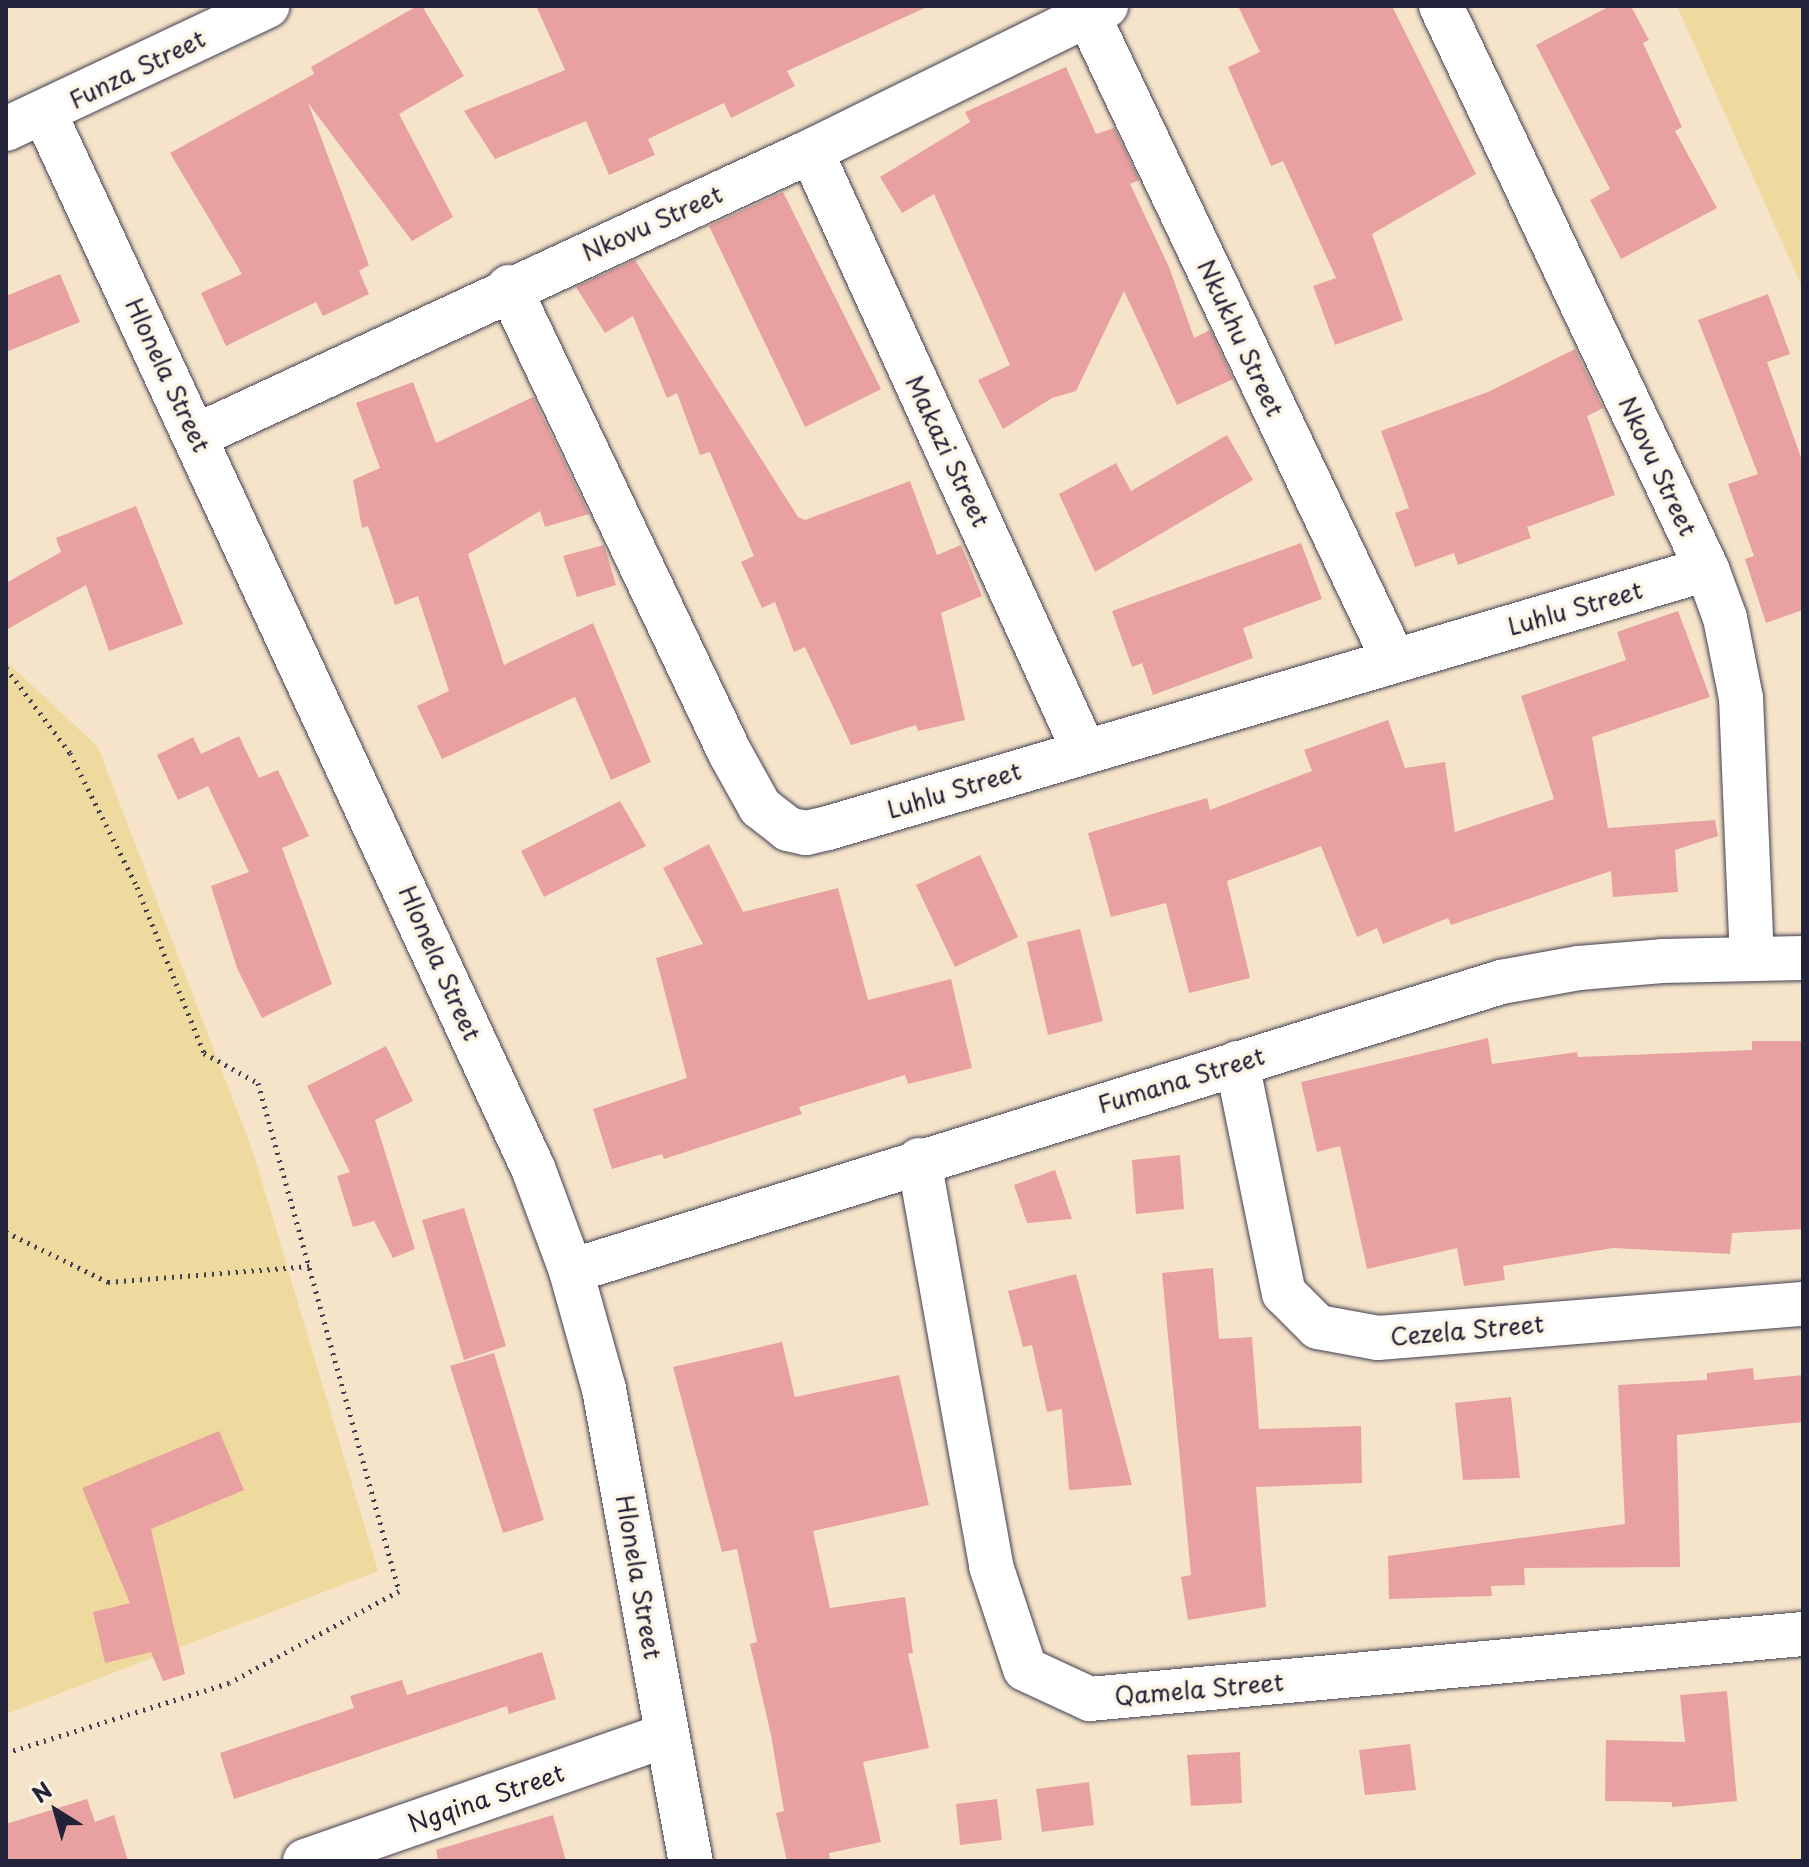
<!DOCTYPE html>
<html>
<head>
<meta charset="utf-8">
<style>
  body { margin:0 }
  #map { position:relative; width:1809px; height:1867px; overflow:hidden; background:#f6e4ca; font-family:"Playpen Sans",sans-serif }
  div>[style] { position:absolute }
  .sand>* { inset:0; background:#eeda9e }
  .building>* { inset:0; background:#e8a1a0 }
  .path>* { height:5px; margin-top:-2.5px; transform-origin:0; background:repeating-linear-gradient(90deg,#423f50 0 2px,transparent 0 8px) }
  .roads { filter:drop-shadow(0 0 2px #423f50) drop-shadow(0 0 2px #423f50) }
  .minor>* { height:44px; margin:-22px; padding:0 22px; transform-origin:22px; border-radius:22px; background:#fff }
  span { translate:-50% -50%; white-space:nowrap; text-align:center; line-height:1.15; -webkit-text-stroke:7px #fcf5e5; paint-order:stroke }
  .street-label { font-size:24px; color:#22223b }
  .frame { position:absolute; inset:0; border:8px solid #22223b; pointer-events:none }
  .north { position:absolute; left:16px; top:1771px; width:80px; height:80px; -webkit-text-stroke:6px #fcf5e5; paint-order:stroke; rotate:323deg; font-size:22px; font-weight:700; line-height:32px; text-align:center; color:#22223b }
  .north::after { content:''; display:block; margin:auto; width:28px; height:36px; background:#22223b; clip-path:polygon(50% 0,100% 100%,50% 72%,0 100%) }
</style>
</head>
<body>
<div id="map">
  <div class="sand">
    <div style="clip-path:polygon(1677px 6px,1803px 6px,1803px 289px)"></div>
    <div style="clip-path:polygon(6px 661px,98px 747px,253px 1152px,378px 1571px,6px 1714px)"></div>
  </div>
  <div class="building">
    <div style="clip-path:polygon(417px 6px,422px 6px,464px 76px,399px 114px,453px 217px,412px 241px,308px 103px,369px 265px,359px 271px,369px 294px,323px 316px,316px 302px,226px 346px,201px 293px,242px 274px,170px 153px,314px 74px,311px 67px)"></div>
    <div style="clip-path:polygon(536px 6px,929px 6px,787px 71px,795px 86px,731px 118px,724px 103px,648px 139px,655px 155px,609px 175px,586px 121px,495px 159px,464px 111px,565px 70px)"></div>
    <div style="clip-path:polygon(1238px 6px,1392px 6px,1476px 174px,1372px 234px,1403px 320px,1335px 345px,1313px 286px,1336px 278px,1283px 161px,1271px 166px,1228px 67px,1260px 52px)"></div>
    <div style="clip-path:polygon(1610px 6px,1631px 6px,1649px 40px,1643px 43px,1682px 127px,1675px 131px,1717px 208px,1621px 259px,1590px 200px,1610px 189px,1536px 45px)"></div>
    <div style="clip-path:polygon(1066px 67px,1096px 134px,1114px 128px,1139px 180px,1130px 184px,1169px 267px,1194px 338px,1210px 330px,1233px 379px,1177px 405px,1124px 291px,1076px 391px,1052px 398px,1003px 429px,978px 380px,1010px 365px,934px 194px,902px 213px,880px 177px,970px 122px,965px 112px)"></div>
    <div style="clip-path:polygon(783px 192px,881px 389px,805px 427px,709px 226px)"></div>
    <div style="clip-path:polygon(635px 260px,798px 517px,805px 520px,910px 481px,937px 555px,961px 545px,982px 596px,941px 613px,965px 720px,918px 731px,916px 725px,851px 745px,805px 647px,794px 652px,775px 602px,762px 608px,741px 562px,754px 556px,710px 452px,700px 455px,677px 393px,667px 398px,633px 316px,605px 333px,576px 287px)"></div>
    <div style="clip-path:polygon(60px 274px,80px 322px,6px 352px,6px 296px)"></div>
    <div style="clip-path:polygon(1768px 294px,1790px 354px,1767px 362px,1803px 463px,1803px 610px,1766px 623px,1745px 559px,1754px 556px,1728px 484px,1758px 474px,1698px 320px)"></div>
    <div style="clip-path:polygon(1575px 349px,1603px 408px,1587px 416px,1615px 495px,1527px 527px,1531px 538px,1458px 565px,1454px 553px,1415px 567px,1395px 513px,1409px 508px,1381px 431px,1488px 392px)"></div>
    <div style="clip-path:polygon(413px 382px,436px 443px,533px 397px,589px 514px,545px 527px,540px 511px,468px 554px,504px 665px,593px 623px,651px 762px,611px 780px,575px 697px,442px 759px,417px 706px,449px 691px,418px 596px,395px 605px,368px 526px,362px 528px,353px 480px,380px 468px,356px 403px)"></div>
    <div style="clip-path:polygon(1227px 435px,1253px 480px,1095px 572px,1059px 494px,1116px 463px,1131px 491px)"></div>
    <div style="clip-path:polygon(136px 506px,183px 624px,109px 651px,86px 585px,6px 630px,6px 583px,61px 552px,56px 538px)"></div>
    <div style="clip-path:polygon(1301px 543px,1322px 599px,1243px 628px,1253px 658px,1153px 695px,1142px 663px,1132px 667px,1112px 611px)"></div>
    <div style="clip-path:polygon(604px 545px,616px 585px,577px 597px,563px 556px)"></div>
    <div style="clip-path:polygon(1678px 611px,1710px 697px,1592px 737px,1608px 828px,1715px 820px,1718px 836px,1675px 850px,1678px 892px,1613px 897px,1611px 871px,1451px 925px,1448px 918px,1383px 944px,1377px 928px,1357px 937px,1321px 846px,1227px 881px,1250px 978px,1189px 993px,1166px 903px,1111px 917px,1088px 833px,1207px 798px,1210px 810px,1312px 771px,1304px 750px,1388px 720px,1405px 768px,1445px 762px,1455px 832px,1554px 799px,1521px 696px,1626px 660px,1617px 632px)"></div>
    <div style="clip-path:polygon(239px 736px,259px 778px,278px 770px,309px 836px,282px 848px,332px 984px,262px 1018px,237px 968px,211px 886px,249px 872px,208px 786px,178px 800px,157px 755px,193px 737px,201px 754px)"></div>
    <div style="clip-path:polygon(620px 801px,646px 846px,544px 897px,521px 851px)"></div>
    <div style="clip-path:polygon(709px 844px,743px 912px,838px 888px,868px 1000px,951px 979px,972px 1068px,908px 1084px,905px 1075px,799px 1107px,802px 1114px,664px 1159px,662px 1154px,612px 1169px,593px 1109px,687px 1078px,656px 958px,703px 944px,663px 868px)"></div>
    <div style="clip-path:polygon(980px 855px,1018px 937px,955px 967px,916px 885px)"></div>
    <div style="clip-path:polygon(1080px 929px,1103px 1021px,1048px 1035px,1027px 942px)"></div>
    <div style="clip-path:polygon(1488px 1038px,1492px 1064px,1577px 1052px,1578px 1057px,1752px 1050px,1752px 1041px,1803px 1041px,1803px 1229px,1732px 1233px,1730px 1254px,1613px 1248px,1503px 1266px,1505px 1280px,1464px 1286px,1457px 1248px,1367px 1269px,1340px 1146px,1317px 1152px,1301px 1082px)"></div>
    <div style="clip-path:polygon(386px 1046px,413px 1101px,375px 1120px,415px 1249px,393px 1258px,374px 1221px,353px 1227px,337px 1176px,350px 1172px,307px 1086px)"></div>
    <div style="clip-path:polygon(1180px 1155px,1184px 1209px,1136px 1214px,1132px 1160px)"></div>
    <div style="clip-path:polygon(1055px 1170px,1072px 1219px,1027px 1223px,1014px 1185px)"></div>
    <div style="clip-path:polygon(464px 1208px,506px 1346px,464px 1360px,422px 1220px)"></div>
    <div style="clip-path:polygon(1213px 1268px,1219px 1339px,1252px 1337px,1259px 1429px,1361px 1426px,1362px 1483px,1256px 1487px,1266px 1607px,1188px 1620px,1181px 1577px,1191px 1575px,1162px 1273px)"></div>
    <div style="clip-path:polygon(1076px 1274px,1132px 1485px,1069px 1490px,1062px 1409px,1047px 1412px,1032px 1345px,1023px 1347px,1008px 1291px)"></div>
    <div style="clip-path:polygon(782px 1342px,795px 1397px,899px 1375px,929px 1505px,813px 1531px,830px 1608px,905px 1597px,913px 1653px,908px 1654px,929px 1748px,863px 1762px,881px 1842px,829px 1853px,830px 1861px,787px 1861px,776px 1813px,784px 1811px,771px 1735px,750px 1644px,757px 1642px,737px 1549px,722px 1552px,673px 1367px)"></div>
    <div style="clip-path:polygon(494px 1353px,544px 1520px,503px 1533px,450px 1366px)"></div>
    <div style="clip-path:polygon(1753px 1368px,1754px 1380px,1803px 1375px,1803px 1422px,1677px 1435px,1680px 1567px,1524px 1568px,1525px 1585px,1491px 1586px,1492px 1596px,1389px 1599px,1388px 1556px,1625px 1524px,1618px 1385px,1707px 1380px,1707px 1373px)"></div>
    <div style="clip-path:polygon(1511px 1397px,1520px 1478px,1463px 1480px,1455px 1403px)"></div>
    <div style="clip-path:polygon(219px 1431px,244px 1490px,151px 1529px,185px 1674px,163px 1681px,151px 1652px,105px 1663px,93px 1612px,130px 1603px,82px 1488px)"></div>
    <div style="clip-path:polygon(542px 1652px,556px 1699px,509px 1714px,507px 1706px,234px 1799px,220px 1753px,354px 1708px,350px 1696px,402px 1680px,407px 1695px)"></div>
    <div style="clip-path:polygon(1727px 1691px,1737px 1801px,1672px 1807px,1672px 1802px,1605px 1801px,1606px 1740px,1685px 1742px,1680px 1695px)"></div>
    <div style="clip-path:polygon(1410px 1744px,1416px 1790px,1365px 1795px,1359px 1750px)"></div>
    <div style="clip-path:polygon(1240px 1752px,1242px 1803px,1191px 1806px,1187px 1755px)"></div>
    <div style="clip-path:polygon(1089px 1782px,1094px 1825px,1042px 1832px,1036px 1789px)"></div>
    <div style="clip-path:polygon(87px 1799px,95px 1822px,114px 1815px,128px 1861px,6px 1861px,6px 1824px)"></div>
    <div style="clip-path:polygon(997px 1799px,1002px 1840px,960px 1845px,956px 1804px)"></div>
    <div style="clip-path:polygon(553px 1815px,566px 1861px,438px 1861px,436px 1850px)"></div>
  </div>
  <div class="path">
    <div style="left:6px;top:668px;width:106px;rotate:53deg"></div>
    <div style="left:70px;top:753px;width:150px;rotate:63.4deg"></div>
    <div style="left:137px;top:887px;width:179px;rotate:68deg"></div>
    <div style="left:204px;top:1053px;width:62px;rotate:29.1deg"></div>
    <div style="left:258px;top:1083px;width:527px;rotate:74.49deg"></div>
    <div style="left:399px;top:1591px;width:193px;rotate:151.6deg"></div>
    <div style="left:229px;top:1683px;width:234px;rotate:162.6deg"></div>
    <div style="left:6px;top:1232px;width:114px;rotate:26.1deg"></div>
    <div style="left:108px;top:1282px;width:203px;rotate:-4.5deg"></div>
  </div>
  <div class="roads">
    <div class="minor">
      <div style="left:1441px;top:6px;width:623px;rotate:64.71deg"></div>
      <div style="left:1707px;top:569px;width:52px;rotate:69.8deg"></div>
      <div style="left:1725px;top:618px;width:82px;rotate:78.7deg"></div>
      <div style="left:1741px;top:698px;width:260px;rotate:87.6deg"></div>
      <div style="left:1088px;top:15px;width:715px;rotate:64.65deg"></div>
      <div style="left:45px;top:114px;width:1161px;rotate:65.16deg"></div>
      <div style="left:533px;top:1168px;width:110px;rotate:69.7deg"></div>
      <div style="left:571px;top:1271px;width:123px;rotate:74.4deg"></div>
      <div style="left:604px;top:1389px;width:480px;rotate:79.6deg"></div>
      <div style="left:6px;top:129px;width:289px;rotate:-25.2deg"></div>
      <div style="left:811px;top:151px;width:659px;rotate:65.53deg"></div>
      <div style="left:509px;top:287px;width:516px;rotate:64.63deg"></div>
      <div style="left:730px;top:753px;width:62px;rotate:60.9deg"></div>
      <div style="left:760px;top:807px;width:36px;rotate:38deg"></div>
      <div style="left:788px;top:829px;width:18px;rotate:13deg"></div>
      <div style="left:806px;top:833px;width:23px;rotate:-13deg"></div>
      <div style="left:828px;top:828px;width:916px;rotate:-16.42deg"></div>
      <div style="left:196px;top:436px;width:678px;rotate:-24.86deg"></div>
      <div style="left:811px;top:151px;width:329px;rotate:-26.2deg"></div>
      <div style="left:1237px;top:1063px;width:235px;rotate:78.5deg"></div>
      <div style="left:1284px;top:1293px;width:48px;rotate:45deg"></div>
      <div style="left:1318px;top:1327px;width:61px;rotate:10.4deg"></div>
      <div style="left:1378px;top:1338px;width:426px;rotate:-4.6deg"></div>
      <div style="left:919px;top:1160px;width:412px;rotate:79.9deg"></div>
      <div style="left:991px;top:1566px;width:108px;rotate:71.7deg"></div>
      <div style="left:1025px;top:1669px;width:72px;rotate:24.8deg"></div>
      <div style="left:1090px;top:1699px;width:716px;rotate:-5.21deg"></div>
      <div style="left:571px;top:1271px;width:974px;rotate:-17.26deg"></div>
      <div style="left:1501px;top:982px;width:79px;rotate:-10.2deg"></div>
      <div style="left:1579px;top:968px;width:83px;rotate:-4.8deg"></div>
      <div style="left:1662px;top:961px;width:141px;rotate:-1.2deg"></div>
      <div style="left:305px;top:1861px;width:382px;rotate:-19.2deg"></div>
    </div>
  </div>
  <div class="street-label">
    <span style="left:137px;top:69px;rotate:-26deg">Funza Street</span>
    <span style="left:652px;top:223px;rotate:-24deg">Nkovu Street</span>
    <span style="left:1241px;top:338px;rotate:65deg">Nkukhu Street</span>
    <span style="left:168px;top:375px;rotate:65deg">Hlonela Street</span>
    <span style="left:948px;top:451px;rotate:65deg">Makazi Street</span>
    <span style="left:1658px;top:466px;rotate:65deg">Nkovu Street</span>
    <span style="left:1575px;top:608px;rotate:-16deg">Luhlu Street</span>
    <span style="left:954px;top:790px;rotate:-17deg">Luhlu Street</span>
    <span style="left:440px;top:963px;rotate:66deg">Hlonela Street</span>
    <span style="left:1181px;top:1080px;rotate:-17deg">Fumana Street</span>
    <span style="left:1467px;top:1330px;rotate:-5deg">Cezela Street</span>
    <span style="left:639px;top:1577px;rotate:80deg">Hlonela Street</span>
    <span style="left:1199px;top:1689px;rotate:-5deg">Qamela Street</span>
    <span style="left:486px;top:1798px;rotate:-19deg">Ngqina Street</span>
  </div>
  <div class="frame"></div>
  <div class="north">N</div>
</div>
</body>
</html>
